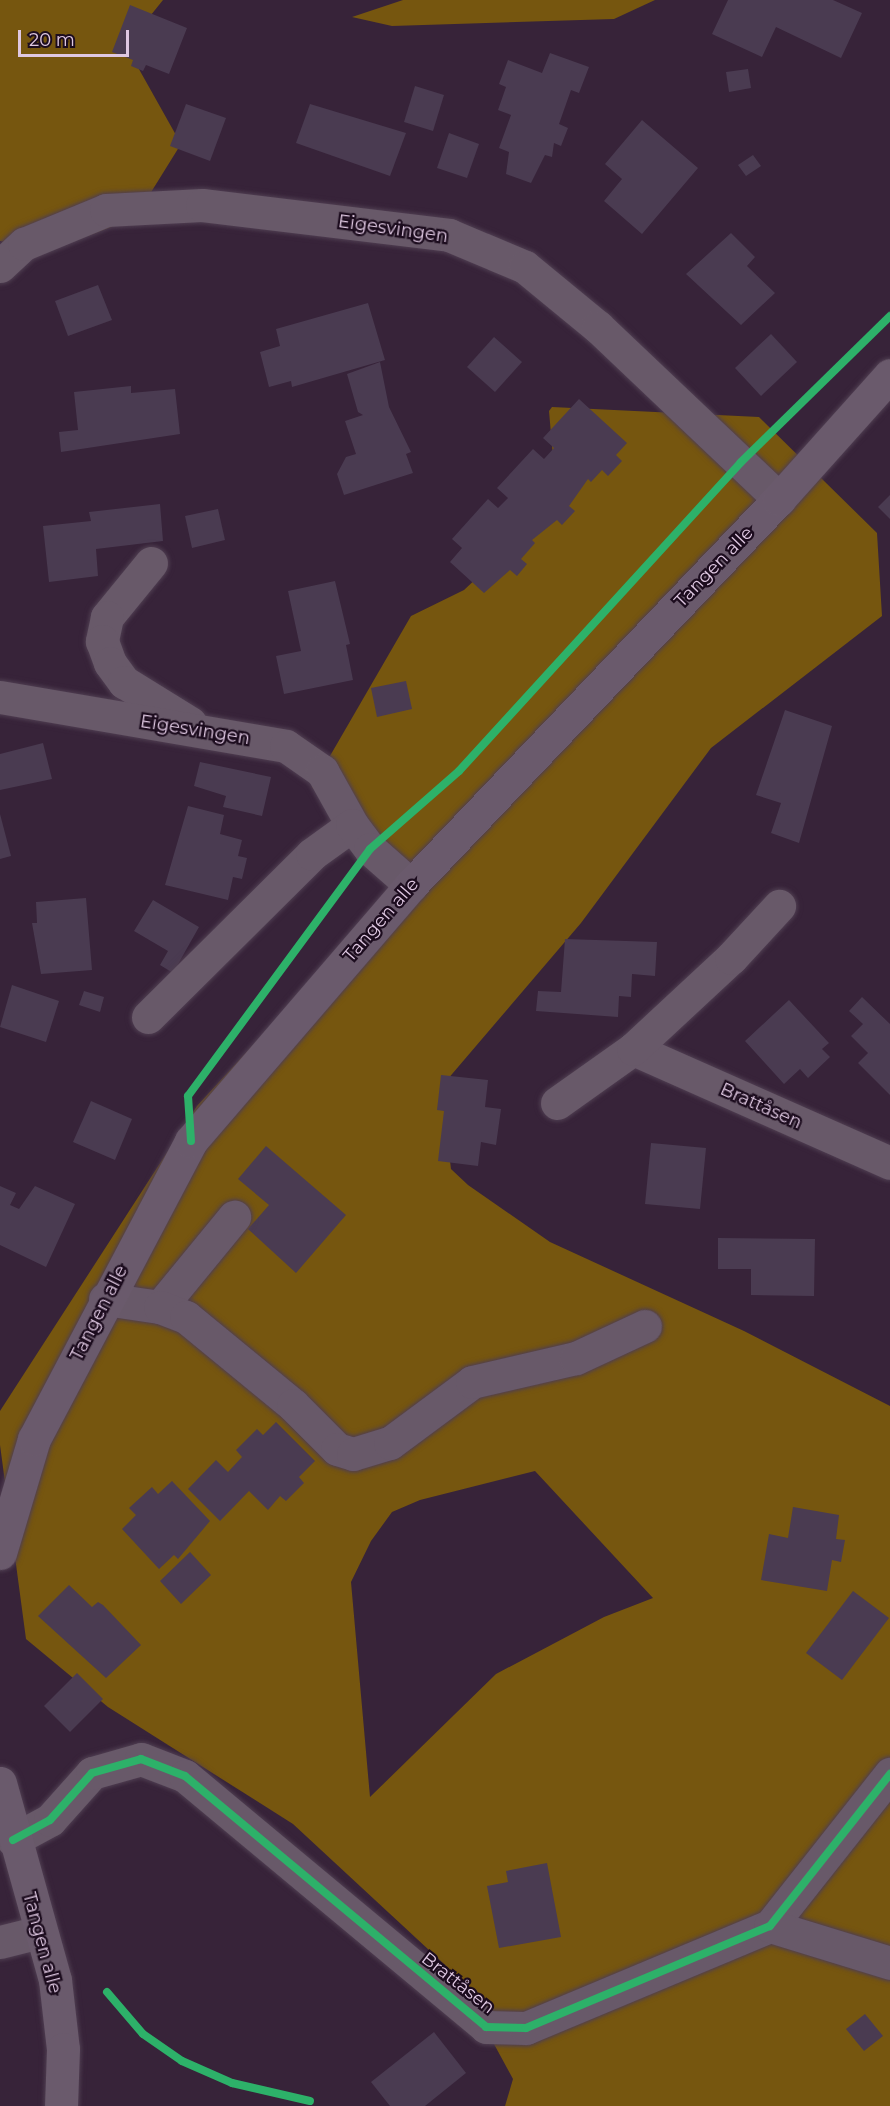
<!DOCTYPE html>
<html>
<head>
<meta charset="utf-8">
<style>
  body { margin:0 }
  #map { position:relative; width:890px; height:2106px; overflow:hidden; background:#372339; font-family:Montserrat,sans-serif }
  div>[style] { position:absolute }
  .forest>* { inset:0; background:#76560f }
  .building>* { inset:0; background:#4a3b51 }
  .roads { filter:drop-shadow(0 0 2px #4f3e51) drop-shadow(0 0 2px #4f3e51) }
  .minor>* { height:33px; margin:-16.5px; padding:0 16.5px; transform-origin:16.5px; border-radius:16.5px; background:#685969 }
  .major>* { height:33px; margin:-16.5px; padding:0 16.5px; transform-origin:16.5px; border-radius:16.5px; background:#6a5a6c }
  .cycleway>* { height:8px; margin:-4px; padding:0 4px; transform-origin:4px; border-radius:4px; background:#2db169 }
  span { translate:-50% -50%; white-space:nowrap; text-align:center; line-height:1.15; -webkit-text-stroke:4.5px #1c0c1e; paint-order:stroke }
  .street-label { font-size:18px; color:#dfc8e2 }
  .scale { position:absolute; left:18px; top:30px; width:111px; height:27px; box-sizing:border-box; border:3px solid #dfc8e2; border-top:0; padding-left:8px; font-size:18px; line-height:21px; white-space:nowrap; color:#dfc8e2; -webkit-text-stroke:4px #1c0c1e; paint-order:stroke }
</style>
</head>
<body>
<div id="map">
  <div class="forest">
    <div style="clip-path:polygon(0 0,163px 0,126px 46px,181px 144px,135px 218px,48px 251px,0 241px)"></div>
    <div style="clip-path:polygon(403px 0,655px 0,614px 19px,392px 26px,352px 17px)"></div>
    <div style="clip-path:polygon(evenodd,552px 407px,759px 417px,877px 533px,882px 616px,711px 748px,581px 923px,441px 1087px,451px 1169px,468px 1185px,550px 1242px,744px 1331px,890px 1406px,890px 2106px,505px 2106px,513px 2079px,457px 1976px,293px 1824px,108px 1707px,26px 1639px,0 1445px,0 1411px,197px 1106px,396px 889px,312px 787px,411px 616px,464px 590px,557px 503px,549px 411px,552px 407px,535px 1471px,653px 1598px,604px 1617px,496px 1674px,370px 1797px,351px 1582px,371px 1541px,392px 1512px,420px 1500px,535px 1471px)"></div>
  </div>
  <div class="building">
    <div style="clip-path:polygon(728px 0,833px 0,862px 13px,841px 58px,776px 27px,762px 57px,712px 34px)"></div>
    <div style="clip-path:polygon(130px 5px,187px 28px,169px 74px,146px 65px,143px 71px,131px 66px,133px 60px,112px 52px)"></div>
    <div style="clip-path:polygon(550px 53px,589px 67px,579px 93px,571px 90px,559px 124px,568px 128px,561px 146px,554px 143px,552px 157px,545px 155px,531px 183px,506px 174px,509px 152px,499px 148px,511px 115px,498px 110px,506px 87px,499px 84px,508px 60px,542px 73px)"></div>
    <div style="clip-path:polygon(748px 69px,751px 88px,729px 92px,726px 72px)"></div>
    <div style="clip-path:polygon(415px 86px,444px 95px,433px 131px,404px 122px)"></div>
    <div style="clip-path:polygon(186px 104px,226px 118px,210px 161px,170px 146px)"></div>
    <div style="clip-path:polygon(310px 104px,406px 133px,390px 176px,296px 143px)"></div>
    <div style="clip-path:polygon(642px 120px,698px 168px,642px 234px,604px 201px,622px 179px,605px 164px)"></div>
    <div style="clip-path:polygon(449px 133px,479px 144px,467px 178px,437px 168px)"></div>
    <div style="clip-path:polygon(753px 155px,761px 166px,746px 176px,738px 165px)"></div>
    <div style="clip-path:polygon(731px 233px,755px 257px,747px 266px,775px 293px,741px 325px,686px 274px)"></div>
    <div style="clip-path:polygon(98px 285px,112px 320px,68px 336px,55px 301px)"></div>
    <div style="clip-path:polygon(368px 303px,385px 360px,292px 387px,291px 381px,269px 387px,260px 352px,280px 346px,276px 329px)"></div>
    <div style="clip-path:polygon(771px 334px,797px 362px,761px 396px,735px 368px)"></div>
    <div style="clip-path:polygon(494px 337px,522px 362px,495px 392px,467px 367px)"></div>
    <div style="clip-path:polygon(380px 362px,389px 407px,411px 452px,406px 454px,413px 473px,344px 495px,337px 474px,346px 457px,356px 454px,345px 421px,363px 415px,358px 412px,347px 374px)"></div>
    <div style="clip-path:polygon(131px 386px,131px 393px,175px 389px,180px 434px,61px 452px,59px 432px,78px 430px,74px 392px)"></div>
    <div style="clip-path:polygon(579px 399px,627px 443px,616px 455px,622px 461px,608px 476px,602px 470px,591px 482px,588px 479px,569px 506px,575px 511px,562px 525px,557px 520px,532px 540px,535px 543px,521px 559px,527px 564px,517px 576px,510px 570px,484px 593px,450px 562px,462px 548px,452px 539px,488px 499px,498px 508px,508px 498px,497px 488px,533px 449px,544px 459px,554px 448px,543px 438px)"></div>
    <div style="clip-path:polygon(890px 495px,890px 519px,878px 507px)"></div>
    <div style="clip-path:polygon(160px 504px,163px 541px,96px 549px,98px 576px,49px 582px,43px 526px,91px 521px,89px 512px)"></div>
    <div style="clip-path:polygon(218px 509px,225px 540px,192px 548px,185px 516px)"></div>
    <div style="clip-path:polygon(335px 581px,350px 644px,346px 645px,353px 680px,284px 694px,276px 656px,301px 651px,288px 591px)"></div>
    <div style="clip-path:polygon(406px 681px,412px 709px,377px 717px,371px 688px)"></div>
    <div style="clip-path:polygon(785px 710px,832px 726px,799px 843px,771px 833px,781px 803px,756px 795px)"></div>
    <div style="clip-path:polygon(43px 743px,52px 779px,0 790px,0 754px)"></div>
    <div style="clip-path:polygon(200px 762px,271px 777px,262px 816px,223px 807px,226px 796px,194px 786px)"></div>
    <div style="clip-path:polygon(188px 806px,224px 815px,220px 834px,242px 840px,238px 856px,247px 858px,242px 879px,233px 877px,228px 900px,165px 885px)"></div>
    <div style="clip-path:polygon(0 814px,11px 856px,0 859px)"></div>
    <div style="clip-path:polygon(86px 898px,92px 970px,41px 974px,32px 923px,37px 923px,36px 902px)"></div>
    <div style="clip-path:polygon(153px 900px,199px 927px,173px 973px,160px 965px,168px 951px,134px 931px)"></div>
    <div style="clip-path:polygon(565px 939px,657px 942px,655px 976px,632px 974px,631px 997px,619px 996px,618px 1017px,536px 1011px,538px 991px,561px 992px)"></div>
    <div style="clip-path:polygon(12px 985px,59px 1001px,46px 1042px,0 1027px)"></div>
    <div style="clip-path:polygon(84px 991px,104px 997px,100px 1012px,79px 1005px)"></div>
    <div style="clip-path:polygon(862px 997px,890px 1024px,890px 1095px,858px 1063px,868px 1053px,851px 1036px,863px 1024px,849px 1011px)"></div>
    <div style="clip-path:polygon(789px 1000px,829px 1043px,822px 1049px,830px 1057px,808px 1078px,800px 1069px,784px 1084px,745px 1041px)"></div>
    <div style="clip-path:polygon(441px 1075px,488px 1080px,485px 1107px,501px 1109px,496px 1145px,481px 1142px,478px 1166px,438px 1161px,444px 1111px,437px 1110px)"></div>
    <div style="clip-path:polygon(91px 1101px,132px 1119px,115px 1160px,73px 1142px)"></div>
    <div style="clip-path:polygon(651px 1143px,706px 1148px,700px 1209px,645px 1204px)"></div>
    <div style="clip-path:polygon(266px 1146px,346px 1215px,296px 1273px,248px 1229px,269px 1205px,238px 1179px)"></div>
    <div style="clip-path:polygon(0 1186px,16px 1193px,10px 1205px,19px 1209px,35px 1186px,75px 1204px,46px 1267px,0 1245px)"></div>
    <div style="clip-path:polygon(718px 1238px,815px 1239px,814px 1296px,751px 1295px,751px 1269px,718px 1269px)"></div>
    <div style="clip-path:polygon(276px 1422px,315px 1461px,299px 1477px,304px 1483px,286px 1501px,280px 1496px,268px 1510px,249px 1491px,220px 1521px,188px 1489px,216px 1460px,228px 1472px,242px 1457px,236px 1450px,257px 1429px,263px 1435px)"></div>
    <div style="clip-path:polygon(172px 1481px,210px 1521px,178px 1559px,174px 1555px,159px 1569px,122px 1529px,136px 1515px,129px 1508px,152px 1487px,158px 1494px)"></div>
    <div style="clip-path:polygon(793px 1507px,839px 1515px,836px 1539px,845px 1540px,841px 1562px,832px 1560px,827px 1591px,761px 1580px,769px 1534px,788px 1538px)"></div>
    <div style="clip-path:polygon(190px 1552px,211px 1575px,181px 1604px,160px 1581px)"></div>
    <div style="clip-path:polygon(69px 1585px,92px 1607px,98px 1602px,103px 1605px,141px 1645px,106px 1678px,38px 1616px)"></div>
    <div style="clip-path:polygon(853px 1591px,889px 1618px,842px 1680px,806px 1653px)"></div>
    <div style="clip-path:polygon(77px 1673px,103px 1699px,70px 1732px,44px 1706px)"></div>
    <div style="clip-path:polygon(547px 1863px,561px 1937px,499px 1948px,487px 1886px,508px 1882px,506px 1871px)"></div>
    <div style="clip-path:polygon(865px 2014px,883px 2036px,864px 2051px,846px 2029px)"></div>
    <div style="clip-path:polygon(434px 2032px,466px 2073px,425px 2106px,390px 2106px,371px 2082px)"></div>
  </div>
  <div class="roads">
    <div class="minor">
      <div style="left:0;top:266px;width:33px;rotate:-43deg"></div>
      <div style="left:24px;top:244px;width:89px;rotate:-22.5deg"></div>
      <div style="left:106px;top:210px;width:96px;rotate:-3deg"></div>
      <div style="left:202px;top:205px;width:249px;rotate:6.9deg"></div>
      <div style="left:449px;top:235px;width:82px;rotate:22.8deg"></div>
      <div style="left:525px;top:267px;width:94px;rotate:39.4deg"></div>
      <div style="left:598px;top:327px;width:250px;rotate:43.5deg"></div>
      <div style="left:151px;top:563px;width:70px;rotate:129.2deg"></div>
      <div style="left:107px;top:617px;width:25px;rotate:102deg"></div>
      <div style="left:102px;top:641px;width:23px;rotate:70deg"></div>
      <div style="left:110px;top:663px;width:24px;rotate:54deg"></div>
      <div style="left:124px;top:682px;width:78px;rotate:31.8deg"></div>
      <div style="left:0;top:697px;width:290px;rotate:9.7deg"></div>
      <div style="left:286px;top:746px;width:44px;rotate:34.8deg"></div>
      <div style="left:322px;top:771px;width:62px;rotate:60.9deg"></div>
      <div style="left:148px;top:1017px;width:231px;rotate:-44.8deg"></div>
      <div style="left:312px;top:854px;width:49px;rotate:-35.9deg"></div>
      <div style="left:352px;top:825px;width:30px;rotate:53deg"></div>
      <div style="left:370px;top:849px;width:55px;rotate:41.3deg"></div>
      <div style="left:633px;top:1049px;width:281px;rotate:23.9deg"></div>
      <div style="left:557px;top:1103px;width:93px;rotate:-35.4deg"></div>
      <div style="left:633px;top:1049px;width:134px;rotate:-42.9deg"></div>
      <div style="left:731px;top:958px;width:71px;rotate:-47.3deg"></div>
      <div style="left:105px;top:1299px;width:56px;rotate:8.3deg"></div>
      <div style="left:160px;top:1307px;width:117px;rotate:-50.6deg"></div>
      <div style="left:160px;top:1307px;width:28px;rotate:21deg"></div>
      <div style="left:186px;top:1317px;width:139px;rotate:39.4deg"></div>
      <div style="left:293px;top:1405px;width:62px;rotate:45deg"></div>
      <div style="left:337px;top:1449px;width:17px;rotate:17deg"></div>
      <div style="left:353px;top:1454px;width:39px;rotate:-17deg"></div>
      <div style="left:390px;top:1443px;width:102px;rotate:-36.6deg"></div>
      <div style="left:472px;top:1382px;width:107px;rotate:-13deg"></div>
      <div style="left:576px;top:1358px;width:76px;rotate:-24.9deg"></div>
      <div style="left:13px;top:1840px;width:42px;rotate:-28.4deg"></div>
      <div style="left:50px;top:1820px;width:63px;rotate:-48.2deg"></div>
      <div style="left:92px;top:1773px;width:51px;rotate:-15.9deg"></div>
      <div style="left:141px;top:1759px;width:47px;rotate:21.1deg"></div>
      <div style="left:185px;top:1776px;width:392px;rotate:39.8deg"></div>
      <div style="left:486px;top:2027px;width:40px;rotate:1.4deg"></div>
      <div style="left:526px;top:2028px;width:264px;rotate:-22.7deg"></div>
      <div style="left:770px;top:1926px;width:194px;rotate:-51.7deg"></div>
      <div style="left:770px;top:1926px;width:126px;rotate:17.1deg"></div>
      <div style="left:0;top:1942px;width:41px;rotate:-14deg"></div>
    </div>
    <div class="major">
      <div style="left:0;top:1553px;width:119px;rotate:-73.4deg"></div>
      <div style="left:34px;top:1439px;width:337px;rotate:-62.2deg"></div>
      <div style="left:191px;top:1141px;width:338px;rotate:-49.3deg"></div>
      <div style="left:411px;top:885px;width:533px;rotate:-46.37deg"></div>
      <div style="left:779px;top:499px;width:166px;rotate:-48.2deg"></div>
      <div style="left:0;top:1783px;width:205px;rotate:74.4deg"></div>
      <div style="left:55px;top:1980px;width:69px;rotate:83.4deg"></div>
      <div style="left:63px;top:2049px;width:57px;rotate:92deg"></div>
    </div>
  </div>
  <div class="cycleway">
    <div style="left:191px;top:1141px;width:45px;rotate:-93.8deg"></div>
    <div style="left:188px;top:1096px;width:307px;rotate:-53.6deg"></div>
    <div style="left:370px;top:849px;width:118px;rotate:-41.2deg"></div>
    <div style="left:459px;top:771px;width:418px;rotate:-47.6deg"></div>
    <div style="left:741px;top:462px;width:209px;rotate:-44.4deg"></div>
    <div style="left:13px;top:1840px;width:42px;rotate:-28.4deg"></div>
    <div style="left:50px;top:1820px;width:63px;rotate:-48.2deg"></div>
    <div style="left:92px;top:1773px;width:51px;rotate:-15.9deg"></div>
    <div style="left:141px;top:1759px;width:47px;rotate:21.1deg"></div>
    <div style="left:185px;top:1776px;width:392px;rotate:39.8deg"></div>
    <div style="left:486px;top:2027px;width:40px;rotate:1.4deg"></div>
    <div style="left:526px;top:2028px;width:264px;rotate:-22.7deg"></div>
    <div style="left:770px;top:1926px;width:194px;rotate:-51.7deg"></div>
    <div style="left:107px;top:1992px;width:55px;rotate:49.4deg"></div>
    <div style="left:143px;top:2034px;width:47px;rotate:34.7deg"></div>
    <div style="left:182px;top:2061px;width:55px;rotate:23.7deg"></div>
    <div style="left:232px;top:2083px;width:80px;rotate:13deg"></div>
  </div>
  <div class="street-label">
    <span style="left:393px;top:229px;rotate:8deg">Eigesvingen</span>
    <span style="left:714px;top:567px;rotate:-46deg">Tangen alle</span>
    <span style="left:195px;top:730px;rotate:9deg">Eigesvingen</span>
    <span style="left:381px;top:920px;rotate:-49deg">Tangen alle</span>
    <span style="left:761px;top:1106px;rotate:24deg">Brattåsen</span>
    <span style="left:99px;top:1313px;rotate:-63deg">Tangen alle</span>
    <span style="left:42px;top:1943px;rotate:75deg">Tangen alle</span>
    <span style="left:458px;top:1983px;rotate:38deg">Brattåsen</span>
  </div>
  <div class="scale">20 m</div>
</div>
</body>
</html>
